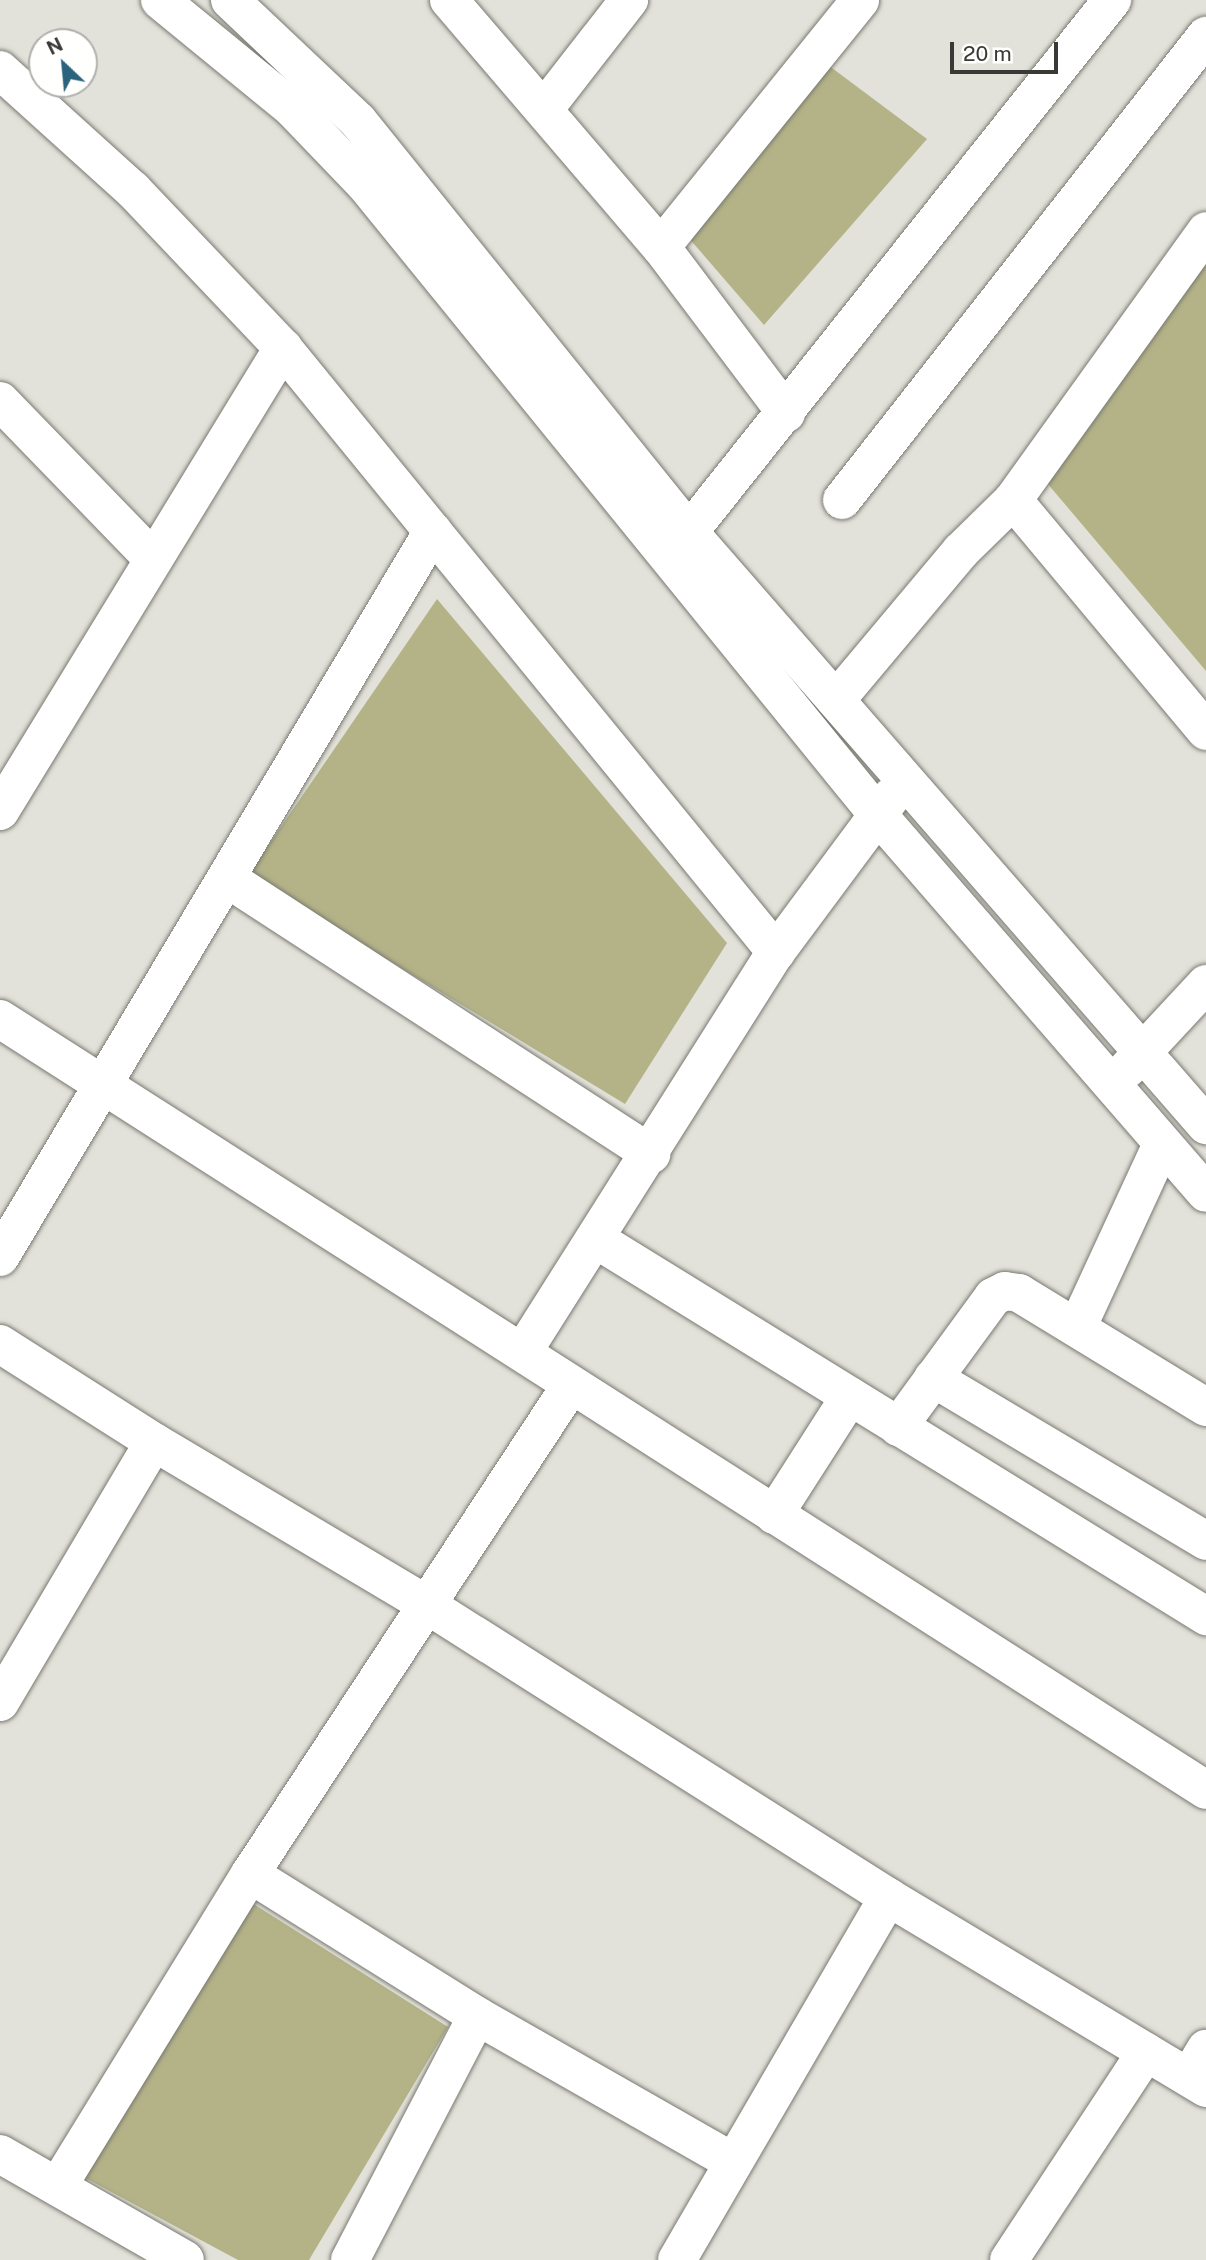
<!DOCTYPE html>
<html>
<head>
<meta charset="utf-8">
<style>
  body { margin:0 }
  #map { position:relative; width:1206px; height:2260px; overflow:hidden; background:#e3e2da; font-family:"Public Sans",sans-serif }
  div>[style] { position:absolute }
  .green>* { inset:0; background:#b4b388 }
  .roads { filter:drop-shadow(0 0 2px #797972) drop-shadow(0 0 2px #797972) }
  .minor>* { height:38px; margin:-19px; padding:0 19px; transform-origin:19px; border-radius:19px; background:#fff }
  span { translate:-50% -50%; white-space:nowrap; text-align:center; line-height:1.15; -webkit-text-stroke:6px #fffffe; paint-order:stroke }
  .north { position:absolute; left:28px; top:28px; width:70px; height:70px; box-sizing:border-box; background:#fffffe; border:2px solid #b0b0ae; border-radius:50%; rotate:334deg; font-size:19px; font-weight:700; line-height:28px; text-align:center; color:#393935 }
  .north::after { content:''; display:block; margin:auto; width:24px; height:32px; background:#2b627c; clip-path:polygon(50% 0,100% 100%,50% 72%,0 100%) }
  .scale { position:absolute; left:950px; top:42px; width:108px; height:32px; box-sizing:border-box; border:4px solid #393935; border-top:0; padding-left:9px; font-size:21px; line-height:24px; white-space:nowrap; color:#393935; -webkit-text-stroke:5px #fffffe; paint-order:stroke }
</style>
</head>
<body>
<div id="map">
  <div class="green">
    <div style="clip-path:polygon(824px 62px,927px 139px,764px 325px,681px 229px)"></div>
    <div style="clip-path:polygon(1206px 249px,1206px 671px,1036px 470px)"></div>
    <div style="clip-path:polygon(437px 599px,727px 943px,625px 1104px,248px 875px)"></div>
    <div style="clip-path:polygon(249px 1901px,448px 2027px,309px 2260px,238px 2260px,76px 2173px)"></div>
  </div>
  <div class="roads">
    <div class="minor">
      <div style="left:160px;top:0;width:171px;rotate:39.3deg"></div>
      <div style="left:292px;top:108px;width:105px;rotate:46.2deg"></div>
      <div style="left:365px;top:184px;width:813px;rotate:50.89deg"></div>
      <div style="left:878px;top:815px;width:500px;rotate:49.05deg"></div>
      <div style="left:230px;top:0;width:176px;rotate:43.4deg"></div>
      <div style="left:358px;top:121px;width:528px;rotate:51.15deg"></div>
      <div style="left:689px;top:532px;width:787px;rotate:48.92deg"></div>
      <div style="left:449px;top:0;width:326px;rotate:49.4deg"></div>
      <div style="left:661px;top:247px;width:208px;rotate:53deg"></div>
      <div style="left:0;top:70px;width:179px;rotate:42.1deg"></div>
      <div style="left:133px;top:190px;width:218px;rotate:46.5deg"></div>
      <div style="left:283px;top:348px;width:780px;rotate:50.78deg"></div>
      <div style="left:545px;top:108px;width:137px;rotate:-52.1deg"></div>
      <div style="left:661px;top:247px;width:317px;rotate:-51.1deg"></div>
      <div style="left:0;top:401px;width:220px;rotate:45.9deg"></div>
      <div style="left:842px;top:500px;width:590px;rotate:-51.89deg"></div>
      <div style="left:1013px;top:500px;width:301px;rotate:50.1deg"></div>
      <div style="left:689px;top:532px;width:680px;rotate:-51.51deg"></div>
      <div style="left:836px;top:700px;width:194px;rotate:-50deg"></div>
      <div style="left:961px;top:551px;width:73px;rotate:-44.4deg"></div>
      <div style="left:1013px;top:500px;width:331px;rotate:-54.3deg"></div>
      <div style="left:0;top:811px;width:543px;rotate:-58.57deg"></div>
      <div style="left:228px;top:879px;width:505px;rotate:33.03deg"></div>
      <div style="left:0;top:1019px;width:1431px;rotate:32.59deg"></div>
      <div style="left:1127px;top:1069px;width:116px;rotate:-47.1deg"></div>
      <div style="left:597px;top:1240px;width:716px;rotate:31.69deg"></div>
      <div style="left:0;top:1257px;width:845px;rotate:-59.19deg"></div>
      <div style="left:1077px;top:1328px;width:203px;rotate:-65.2deg"></div>
      <div style="left:0;top:1344px;width:183px;rotate:32.5deg"></div>
      <div style="left:154px;top:1442px;width:314px;rotate:30.8deg"></div>
      <div style="left:424px;top:1603px;width:549px;rotate:32.36deg"></div>
      <div style="left:888px;top:1897px;width:371px;rotate:31deg"></div>
      <div style="left:524px;top:1350px;width:471px;rotate:-57.7deg"></div>
      <div style="left:776px;top:952px;width:194px;rotate:-53.4deg"></div>
      <div style="left:933px;top:1378px;width:318px;rotate:30.8deg"></div>
      <div style="left:898px;top:1427px;width:161px;rotate:-53.8deg"></div>
      <div style="left:993px;top:1297px;width:13px;rotate:-27deg"></div>
      <div style="left:1005px;top:1291px;width:14px;rotate:8deg"></div>
      <div style="left:1019px;top:1293px;width:219px;rotate:31.4deg"></div>
      <div style="left:774px;top:1515px;width:141px;rotate:-57.4deg"></div>
      <div style="left:0;top:1702px;width:302px;rotate:-59.4deg"></div>
      <div style="left:250px;top:1874px;width:268px;rotate:32deg"></div>
      <div style="left:477px;top:2016px;width:292px;rotate:29.7deg"></div>
      <div style="left:1189px;top:2077px;width:33px;rotate:-59deg"></div>
      <div style="left:0;top:2154px;width:213px;rotate:29.8deg"></div>
      <div style="left:58px;top:2186px;width:366px;rotate:-58.4deg"></div>
      <div style="left:250px;top:1874px;width:585px;rotate:-56.72deg"></div>
      <div style="left:350px;top:2260px;width:275px;rotate:-62.5deg"></div>
      <div style="left:677px;top:2260px;width:420px;rotate:-59.8deg"></div>
      <div style="left:1009px;top:2260px;width:249px;rotate:-56.6deg"></div>
    </div>
  </div>
  <div class="north">N</div>
  <div class="scale">20 m</div>
</div>
</body>
</html>
